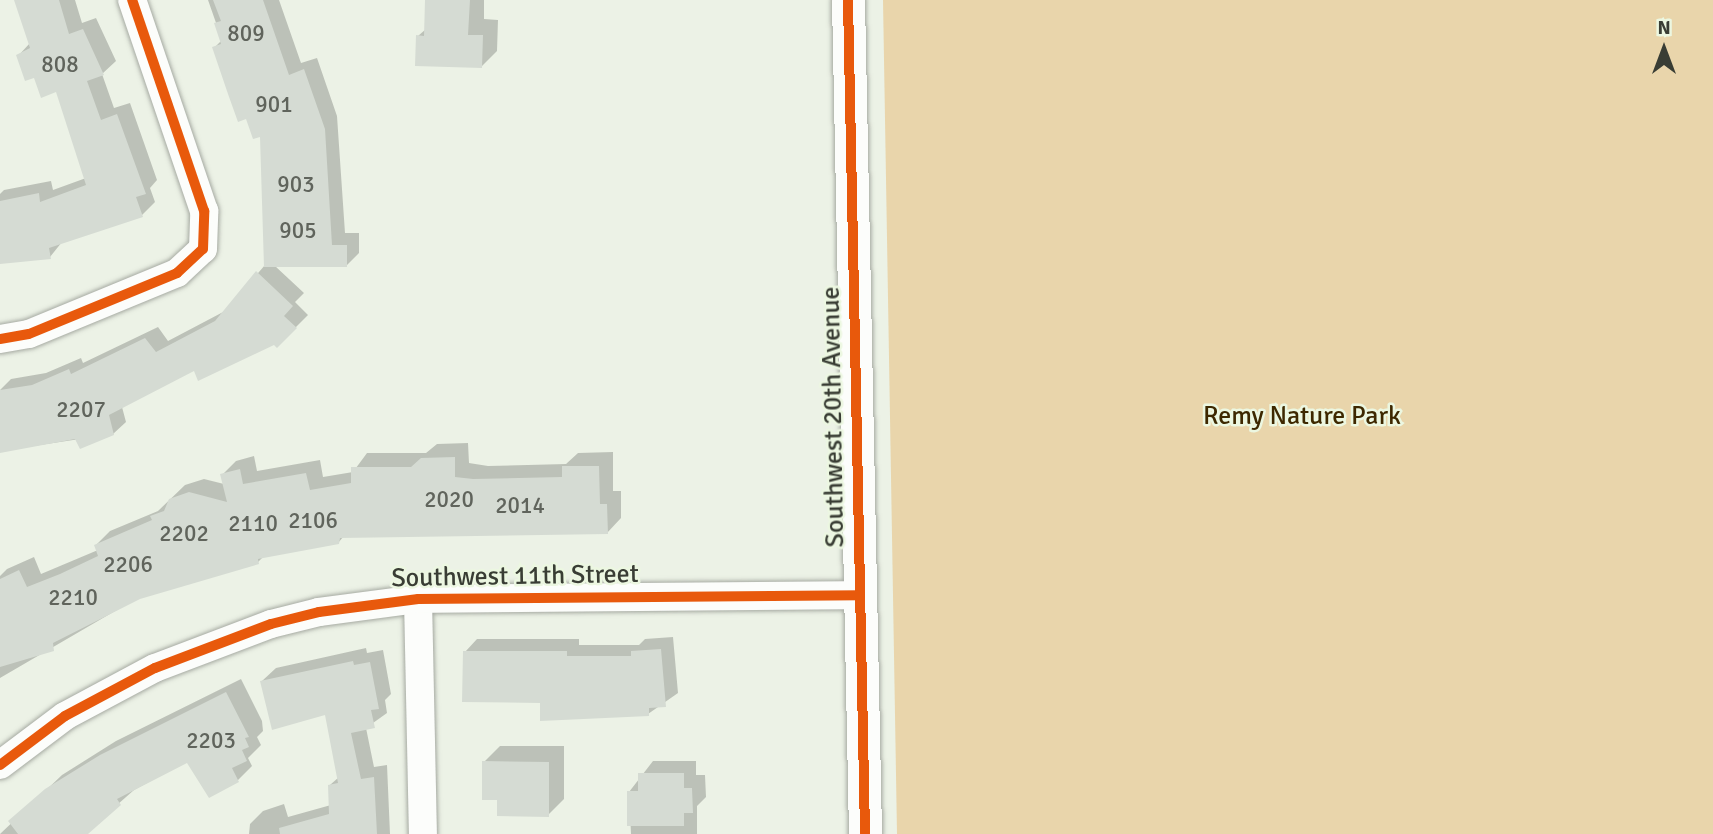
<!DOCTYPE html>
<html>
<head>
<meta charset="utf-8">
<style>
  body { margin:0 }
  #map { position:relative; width:1713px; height:834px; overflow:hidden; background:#ecf2e6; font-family:Signika,sans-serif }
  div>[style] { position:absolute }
  .green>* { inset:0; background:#e9d5ab }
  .shadow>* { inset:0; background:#0003 }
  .building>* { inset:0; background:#d5dbd3 }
  .roads { filter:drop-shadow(0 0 2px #a6aaa2) drop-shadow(0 0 2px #a6aaa2) }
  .minor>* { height:28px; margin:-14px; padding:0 14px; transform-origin:14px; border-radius:14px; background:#fcfdfb }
  .tertiary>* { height:33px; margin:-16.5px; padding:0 16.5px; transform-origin:16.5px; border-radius:16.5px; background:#fcfdfb }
  .cycleway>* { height:10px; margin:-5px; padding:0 5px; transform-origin:5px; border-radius:5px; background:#e8590c }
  span { translate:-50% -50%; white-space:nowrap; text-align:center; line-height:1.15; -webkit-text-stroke:5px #ecf7e1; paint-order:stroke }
  .number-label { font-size:23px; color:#60645c }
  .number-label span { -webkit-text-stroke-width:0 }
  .street-label { font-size:26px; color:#393d34 }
  .park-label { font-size:26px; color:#3d2800 }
  .north { position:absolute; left:1629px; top:14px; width:70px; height:70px; -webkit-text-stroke:5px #ecf7e1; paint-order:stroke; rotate:0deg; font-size:19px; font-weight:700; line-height:28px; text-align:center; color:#393d34 }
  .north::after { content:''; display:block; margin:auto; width:24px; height:32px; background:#393d34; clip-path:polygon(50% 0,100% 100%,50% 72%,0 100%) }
</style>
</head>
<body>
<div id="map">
  <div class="green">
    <div style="clip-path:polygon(883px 0,1713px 0,1713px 834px,897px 834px)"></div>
  </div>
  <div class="shadow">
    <div style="clip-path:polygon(16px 0,75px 0,82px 23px,96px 18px,116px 61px,102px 74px,114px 108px,130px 103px,157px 180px,150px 188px,155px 202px,142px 215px,62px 242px,50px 257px,0 250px,0 194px,4px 190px,51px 181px,53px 190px,86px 178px,57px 90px,18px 56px,30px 43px)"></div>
    <div style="clip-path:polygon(208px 0,279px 0,301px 63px,317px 58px,337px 116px,345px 233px,359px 233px,359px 253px,346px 266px,275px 266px,304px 293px,295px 302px,308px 315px,277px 346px,274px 343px,195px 369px,122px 407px,126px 422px,113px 434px,0 451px,0 390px,11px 379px,46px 373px,81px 358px,83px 363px,158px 327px,168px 341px,225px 311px,265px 265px,262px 134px,214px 48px,222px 40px)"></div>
    <div style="clip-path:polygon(427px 0,484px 0,484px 19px,498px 20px,497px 51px,481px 67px,418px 36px,426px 29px)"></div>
    <div style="clip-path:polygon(468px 443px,469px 463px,488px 466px,566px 464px,578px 453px,613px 452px,613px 491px,621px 491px,621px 518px,607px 533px,344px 536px,338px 543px,264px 556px,258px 562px,139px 597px,0 678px,0 576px,7px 569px,34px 557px,41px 574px,98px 550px,96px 545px,110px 531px,158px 511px,185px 485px,204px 479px,224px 484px,222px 475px,236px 461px,254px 456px,257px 471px,320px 460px,323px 477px,353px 472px,367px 453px,426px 453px,437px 444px)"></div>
    <div style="clip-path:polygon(673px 637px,678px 693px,648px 714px,542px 701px,465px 652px,477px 639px,579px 639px,579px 645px,639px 645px,645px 639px)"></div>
    <div style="clip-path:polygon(366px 648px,367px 653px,383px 650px,391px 694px,385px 700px,387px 713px,366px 728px,374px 767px,387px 765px,390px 834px,249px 834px,250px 824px,263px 811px,284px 804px,288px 817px,331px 805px,330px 785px,339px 777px,326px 713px,262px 681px,276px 668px)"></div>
    <div style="clip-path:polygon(241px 679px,262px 721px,263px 731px,257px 737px,261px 745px,248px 758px,252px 766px,238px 780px,209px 795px,187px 761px,134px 790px,84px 834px,0 834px,62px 775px,116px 741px)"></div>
    <div style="clip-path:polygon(500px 746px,564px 746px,564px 799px,548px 815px,484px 762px)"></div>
    <div style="clip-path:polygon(653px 761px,696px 761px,696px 775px,705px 775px,706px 797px,697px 806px,697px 834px,631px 834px,629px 792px)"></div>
  </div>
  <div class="building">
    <div style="clip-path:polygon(14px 0,59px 0,69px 34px,83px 29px,104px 75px,87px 81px,101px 120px,117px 114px,146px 194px,136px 197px,143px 217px,49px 248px,51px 259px,0 264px,0 201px,39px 193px,40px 202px,86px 185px,56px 92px,41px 98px,34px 78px,25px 81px,16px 55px,30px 48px)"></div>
    <div style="clip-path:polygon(213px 0,263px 0,289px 75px,304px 69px,325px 129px,332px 245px,347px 245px,347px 267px,264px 267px,260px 137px,253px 139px,246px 119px,238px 122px,228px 94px,212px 47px,221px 44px,214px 23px,221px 21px)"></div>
    <div style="clip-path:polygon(425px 0,470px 0,468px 35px,483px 35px,482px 68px,415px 66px,416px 35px,424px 36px)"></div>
    <div style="clip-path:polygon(256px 271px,293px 306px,284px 316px,297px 328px,277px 348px,274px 345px,198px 381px,194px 371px,109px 415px,114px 435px,80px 449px,75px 439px,0 453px,0 390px,32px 385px,69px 369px,71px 374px,145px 338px,156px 352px,215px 321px)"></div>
    <div style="clip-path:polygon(455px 457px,455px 477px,473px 479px,562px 477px,562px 466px,599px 466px,600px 504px,607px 504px,608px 534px,340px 538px,339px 544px,258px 559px,259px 564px,140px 599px,53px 643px,54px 651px,0 667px,0 579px,19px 570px,27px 587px,60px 574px,98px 556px,94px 545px,152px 520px,150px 516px,164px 511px,169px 499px,189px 492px,227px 502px,220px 474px,240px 469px,243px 484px,306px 473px,310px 490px,351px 483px,351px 467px,411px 467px,421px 458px)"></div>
    <div style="clip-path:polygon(661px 649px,666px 707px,649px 708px,649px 716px,540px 721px,540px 703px,462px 702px,463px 651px,567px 651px,567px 656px,631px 656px,631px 651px)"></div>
    <div style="clip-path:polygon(353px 661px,354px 665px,370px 662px,379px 709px,371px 710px,375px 728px,351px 733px,361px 779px,374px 777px,377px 834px,280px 834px,279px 828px,329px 814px,328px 785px,338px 783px,325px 715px,272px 730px,260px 681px)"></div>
    <div style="clip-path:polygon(226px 692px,249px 737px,245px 738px,249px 747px,242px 750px,247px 761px,232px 768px,239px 782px,209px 798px,187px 763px,117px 799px,121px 805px,88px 834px,18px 834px,8px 821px,45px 789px,100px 755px)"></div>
    <div style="clip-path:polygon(482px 761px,549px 762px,549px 817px,497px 816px,497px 800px,482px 800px)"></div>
    <div style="clip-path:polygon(638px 773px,684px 773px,684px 788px,692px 788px,693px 813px,684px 813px,684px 826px,627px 826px,627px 791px,638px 791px)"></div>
  </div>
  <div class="roads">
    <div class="minor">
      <div style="left:0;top:339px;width:29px;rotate:-10deg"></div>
      <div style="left:29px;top:334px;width:160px;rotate:-22.4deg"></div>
      <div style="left:177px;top:273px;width:35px;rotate:-43deg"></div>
      <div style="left:203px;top:249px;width:38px;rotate:-88deg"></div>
      <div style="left:204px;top:211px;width:223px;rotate:-108.8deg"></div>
      <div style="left:418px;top:599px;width:235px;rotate:88.8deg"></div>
      <div style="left:0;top:765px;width:81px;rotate:-37deg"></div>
      <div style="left:65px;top:716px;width:102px;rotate:-28.1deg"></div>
      <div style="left:155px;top:668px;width:124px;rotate:-20.8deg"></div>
      <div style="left:271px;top:624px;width:49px;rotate:-14deg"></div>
      <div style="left:319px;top:612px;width:100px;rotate:-7.5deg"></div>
      <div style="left:418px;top:599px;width:442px;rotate:-0.5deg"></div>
    </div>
    <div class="tertiary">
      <div style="left:848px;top:0;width:834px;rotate:88.83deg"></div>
    </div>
  </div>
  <div class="cycleway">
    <div style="left:848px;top:0;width:834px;rotate:88.83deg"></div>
    <div style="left:0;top:339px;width:29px;rotate:-10deg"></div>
    <div style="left:29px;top:334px;width:160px;rotate:-22.4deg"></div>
    <div style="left:177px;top:273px;width:35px;rotate:-43deg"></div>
    <div style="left:203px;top:249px;width:38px;rotate:-88deg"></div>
    <div style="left:204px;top:211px;width:223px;rotate:-108.8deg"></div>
    <div style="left:0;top:765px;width:81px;rotate:-37deg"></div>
    <div style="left:65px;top:716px;width:102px;rotate:-28.1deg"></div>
    <div style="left:155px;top:668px;width:124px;rotate:-20.8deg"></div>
    <div style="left:271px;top:624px;width:49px;rotate:-14deg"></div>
    <div style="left:319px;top:612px;width:100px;rotate:-7.5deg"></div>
    <div style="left:418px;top:599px;width:442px;rotate:-0.5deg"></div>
  </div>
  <div class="number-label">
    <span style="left:246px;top:34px">809</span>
    <span style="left:60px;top:65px">808</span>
    <span style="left:274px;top:105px">901</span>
    <span style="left:296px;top:185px">903</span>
    <span style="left:298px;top:231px">905</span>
    <span style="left:81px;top:410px">2207</span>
    <span style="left:449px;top:500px">2020</span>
    <span style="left:520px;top:506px">2014</span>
    <span style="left:313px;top:521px">2106</span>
    <span style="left:253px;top:524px">2110</span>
    <span style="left:184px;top:534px">2202</span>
    <span style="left:128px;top:565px">2206</span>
    <span style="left:73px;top:598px">2210</span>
    <span style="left:211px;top:741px">2203</span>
  </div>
  <div class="street-label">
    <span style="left:834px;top:417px;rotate:-91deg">Southwest 20th Avenue</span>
    <span style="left:515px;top:577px;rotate:-1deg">Southwest 11th Street</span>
  </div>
  <div class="park-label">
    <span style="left:1302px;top:417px">Remy Nature Park</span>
  </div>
  <div class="north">N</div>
</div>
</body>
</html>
